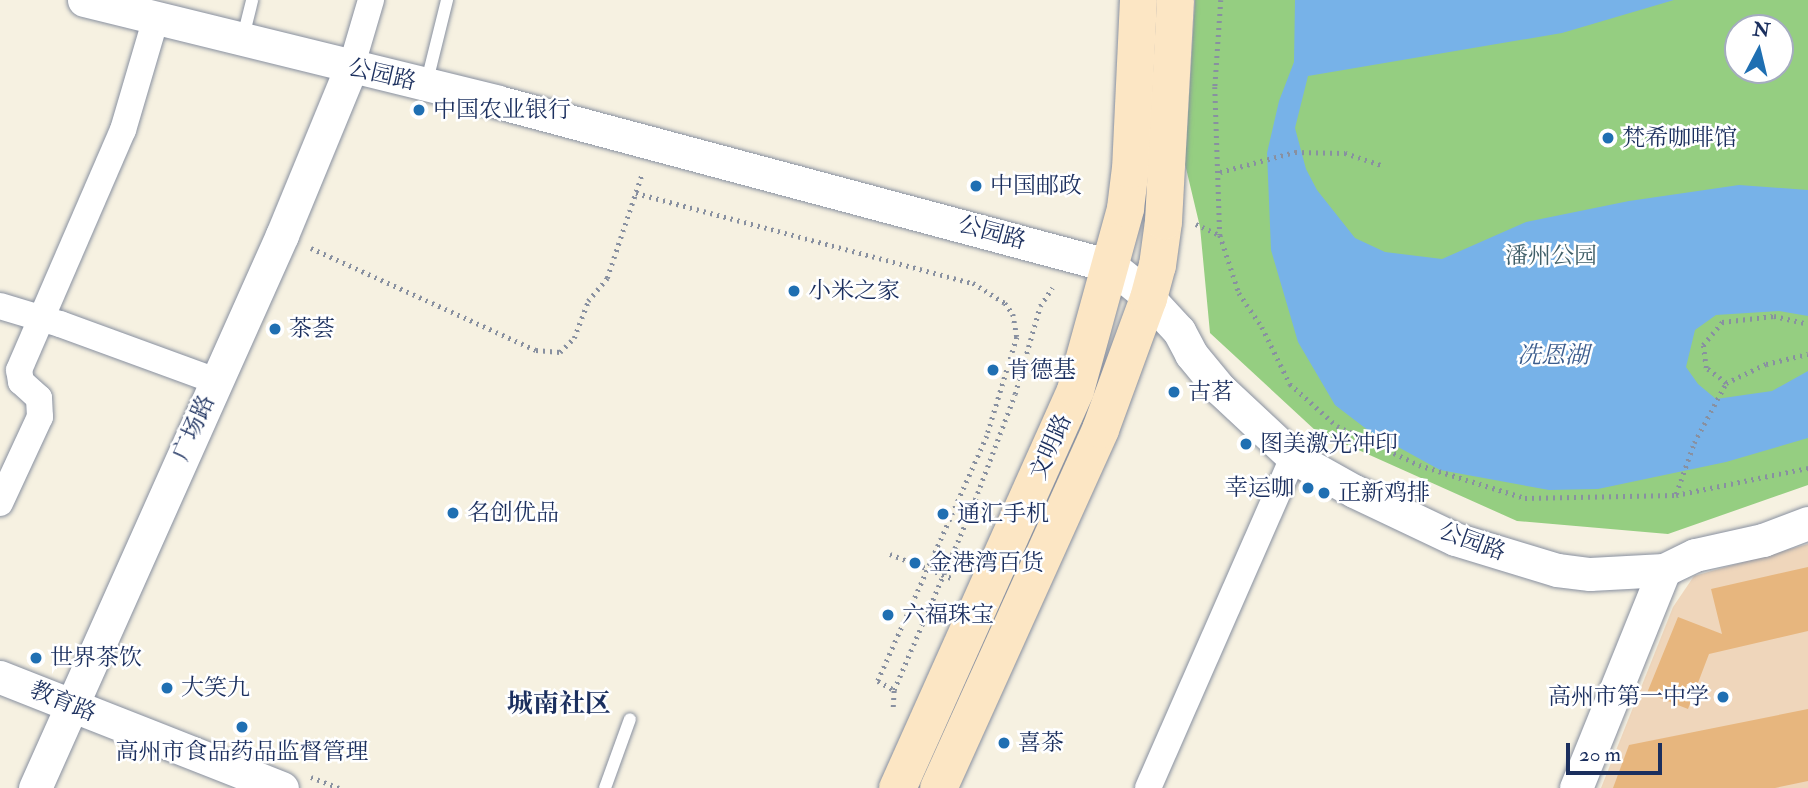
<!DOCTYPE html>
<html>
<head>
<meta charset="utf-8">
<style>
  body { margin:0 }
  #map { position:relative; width:1808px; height:788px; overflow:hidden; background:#f6f1e1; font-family:"IM FELL Double Pica","Noto Serif SC",serif }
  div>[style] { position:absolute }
  .built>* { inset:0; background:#efd6bb }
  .green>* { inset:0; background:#95ce81 }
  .water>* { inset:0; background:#77b2e8 }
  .building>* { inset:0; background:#e7b67e }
  .path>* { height:4.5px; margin-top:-2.25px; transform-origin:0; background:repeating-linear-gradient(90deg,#8890a0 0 2px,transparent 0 7px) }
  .roads { filter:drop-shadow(0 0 2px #8890a0) drop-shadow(0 0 2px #8890a0) }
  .service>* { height:12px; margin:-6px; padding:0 6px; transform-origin:6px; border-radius:6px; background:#fff }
  .minor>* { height:26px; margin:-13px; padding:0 13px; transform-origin:13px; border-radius:13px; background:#fff }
  .tertiary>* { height:33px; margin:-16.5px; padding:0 16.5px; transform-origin:16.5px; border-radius:16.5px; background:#fff }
  .secondary>* { height:37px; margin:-18.5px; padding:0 18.5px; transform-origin:18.5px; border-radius:18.5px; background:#fce6c4 }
  .dots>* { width:19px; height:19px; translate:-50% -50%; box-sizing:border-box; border:4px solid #fff; border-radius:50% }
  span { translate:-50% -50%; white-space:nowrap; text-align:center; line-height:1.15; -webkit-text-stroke:5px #fff; paint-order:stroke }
  .street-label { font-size:23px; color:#1b2f5e }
  .poi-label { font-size:23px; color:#1b2f5e }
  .left { translate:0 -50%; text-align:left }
  .right { translate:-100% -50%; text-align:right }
  .park-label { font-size:23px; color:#405f68 }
  .water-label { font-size:24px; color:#3b5d8e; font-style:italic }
  .quarter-label { font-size:26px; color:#1b2f5e; font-weight:700 }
  .north { position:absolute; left:1724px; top:14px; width:70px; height:70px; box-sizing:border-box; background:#fff; border:2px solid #a4acbf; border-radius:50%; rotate:7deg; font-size:19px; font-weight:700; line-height:28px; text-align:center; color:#1b2f5e }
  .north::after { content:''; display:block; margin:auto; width:24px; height:32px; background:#1f6fb2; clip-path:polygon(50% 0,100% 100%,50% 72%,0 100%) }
  .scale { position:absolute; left:1566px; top:743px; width:96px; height:32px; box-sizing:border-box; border:4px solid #1b2f5e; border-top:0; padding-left:9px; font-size:21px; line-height:24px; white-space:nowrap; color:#1b2f5e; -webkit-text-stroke:5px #fff; paint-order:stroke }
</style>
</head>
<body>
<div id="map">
  <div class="built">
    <div style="clip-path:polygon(1808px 544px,1808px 788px,1601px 788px,1673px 607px,1694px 576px)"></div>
  </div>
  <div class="green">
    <div style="clip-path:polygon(evenodd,1195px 0,1808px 0,1808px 485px,1668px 534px,1517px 521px,1316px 431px,1210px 333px,1200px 227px,1185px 164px,1195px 0,1738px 28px,1780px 28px,1780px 70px,1738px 70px,1738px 28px)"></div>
  </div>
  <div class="water">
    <div style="clip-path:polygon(1295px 0,1674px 0,1562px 33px,1308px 76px,1295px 128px,1306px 169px,1317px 190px,1355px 238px,1385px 252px,1442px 259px,1526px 222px,1629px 201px,1739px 185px,1808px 190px,1808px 316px,1779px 311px,1716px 315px,1695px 330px,1686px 367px,1698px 384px,1716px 399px,1772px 391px,1808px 371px,1808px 438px,1726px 462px,1598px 489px,1549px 490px,1440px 470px,1369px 431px,1335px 405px,1298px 342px,1271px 250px,1267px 153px,1279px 101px,1294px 62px)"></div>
  </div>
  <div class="building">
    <div style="clip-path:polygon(1808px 567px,1808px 631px,1709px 654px,1688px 709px,1647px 693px,1678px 617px,1722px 634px,1711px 589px)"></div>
    <div style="clip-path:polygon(1808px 709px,1808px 781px,1775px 788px,1613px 788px,1629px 745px)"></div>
  </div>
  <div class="path">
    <div style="left:1221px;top:0;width:87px;rotate:93.9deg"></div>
    <div style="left:1215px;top:87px;width:148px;rotate:88.1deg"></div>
    <div style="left:1220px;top:235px;width:61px;rotate:71.9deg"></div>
    <div style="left:1239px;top:293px;width:41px;rotate:55.9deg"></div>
    <div style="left:1262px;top:327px;width:64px;rotate:63.8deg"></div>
    <div style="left:1290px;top:384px;width:63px;rotate:41.8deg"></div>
    <div style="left:1337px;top:426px;width:91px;rotate:25.4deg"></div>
    <div style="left:1419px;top:465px;width:111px;rotate:17.3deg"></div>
    <div style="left:1525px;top:498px;width:151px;rotate:-1.1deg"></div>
    <div style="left:1676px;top:495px;width:135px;rotate:-11.6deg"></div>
    <div style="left:1220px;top:172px;width:78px;rotate:-14.9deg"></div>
    <div style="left:1295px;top:152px;width:50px;rotate:1.1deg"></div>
    <div style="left:1345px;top:153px;width:41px;rotate:18.4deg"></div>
    <div style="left:636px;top:193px;width:349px;rotate:15deg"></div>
    <div style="left:973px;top:283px;width:38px;rotate:32deg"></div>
    <div style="left:1005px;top:303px;width:14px;rotate:54deg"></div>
    <div style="left:1013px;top:314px;width:23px;rotate:80deg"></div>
    <div style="left:1017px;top:337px;width:103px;rotate:106.9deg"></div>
    <div style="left:987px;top:436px;width:268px;rotate:114deg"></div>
    <div style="left:878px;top:681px;width:18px;rotate:29deg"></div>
    <div style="left:1196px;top:224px;width:26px;rotate:25deg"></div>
    <div style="left:311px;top:248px;width:247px;rotate:24.4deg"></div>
    <div style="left:536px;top:350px;width:24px;rotate:5deg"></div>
    <div style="left:560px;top:352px;width:20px;rotate:-45deg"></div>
    <div style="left:574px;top:338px;width:40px;rotate:-69deg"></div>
    <div style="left:588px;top:301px;width:30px;rotate:-50deg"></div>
    <div style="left:607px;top:278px;width:110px;rotate:-71.4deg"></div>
    <div style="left:1726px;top:383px;width:25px;rotate:-143deg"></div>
    <div style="left:1706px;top:368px;width:23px;rotate:-97deg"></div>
    <div style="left:1703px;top:345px;width:30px;rotate:-50deg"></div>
    <div style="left:1722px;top:322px;width:52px;rotate:-6.6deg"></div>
    <div style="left:1774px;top:316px;width:35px;rotate:13deg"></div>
    <div style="left:1676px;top:494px;width:54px;rotate:-70.6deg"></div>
    <div style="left:1694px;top:443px;width:68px;rotate:-61.9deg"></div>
    <div style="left:1726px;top:383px;width:44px;rotate:-25.4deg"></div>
    <div style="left:1766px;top:364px;width:43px;rotate:-13.4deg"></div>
    <div style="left:890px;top:554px;width:69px;rotate:21.3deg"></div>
    <div style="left:893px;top:707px;width:17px;rotate:-87deg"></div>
    <div style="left:894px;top:690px;width:193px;rotate:-66.8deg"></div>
    <div style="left:970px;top:513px;width:127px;rotate:-69.3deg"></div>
    <div style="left:1015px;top:394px;width:91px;rotate:-74.1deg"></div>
    <div style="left:1040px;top:306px;width:22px;rotate:-56deg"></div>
    <div style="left:311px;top:777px;width:30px;rotate:21deg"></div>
  </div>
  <div class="roads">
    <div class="service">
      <div style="left:243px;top:37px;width:38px;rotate:-76deg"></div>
      <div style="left:426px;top:85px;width:88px;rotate:-76.1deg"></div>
      <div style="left:605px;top:788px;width:73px;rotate:-70.1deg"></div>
    </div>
    <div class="minor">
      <div style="left:351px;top:68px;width:71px;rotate:-73.6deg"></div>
      <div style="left:0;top:306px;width:63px;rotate:16.7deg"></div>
      <div style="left:60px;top:324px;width:166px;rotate:20.1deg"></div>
      <div style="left:0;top:503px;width:95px;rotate:-65.1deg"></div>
      <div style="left:40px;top:417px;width:19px;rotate:-93deg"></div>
      <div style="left:39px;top:398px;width:24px;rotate:-138deg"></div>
      <div style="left:21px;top:382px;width:12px;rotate:-99deg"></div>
      <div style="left:19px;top:370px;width:262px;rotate:-66.6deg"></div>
      <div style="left:123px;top:130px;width:117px;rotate:-73.6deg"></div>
      <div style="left:1148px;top:788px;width:361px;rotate:-66.3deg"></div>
    </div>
    <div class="tertiary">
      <div style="left:84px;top:0;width:426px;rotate:13.8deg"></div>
      <div style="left:498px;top:102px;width:635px;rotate:14.98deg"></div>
      <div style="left:1111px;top:266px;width:38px;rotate:39deg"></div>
      <div style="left:1141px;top:290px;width:56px;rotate:47.2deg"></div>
      <div style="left:1179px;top:331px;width:26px;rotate:62deg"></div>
      <div style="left:1191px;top:354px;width:45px;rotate:50.4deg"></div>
      <div style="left:1220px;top:389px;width:100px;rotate:43deg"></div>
      <div style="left:1293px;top:457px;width:70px;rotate:29.1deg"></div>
      <div style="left:1354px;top:491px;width:112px;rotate:25.4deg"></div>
      <div style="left:1455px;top:539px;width:107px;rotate:16.9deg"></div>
      <div style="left:1557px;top:570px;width:33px;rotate:7deg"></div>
      <div style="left:1590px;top:574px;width:74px;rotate:-3.1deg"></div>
      <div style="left:1664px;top:570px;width:34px;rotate:-26deg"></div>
      <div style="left:1695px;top:555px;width:70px;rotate:-12.4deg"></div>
      <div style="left:1763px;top:540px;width:48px;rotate:-20.7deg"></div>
      <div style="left:0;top:677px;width:303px;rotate:21.5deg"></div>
      <div style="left:35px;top:788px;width:606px;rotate:-65.93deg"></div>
      <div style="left:282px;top:235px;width:181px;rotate:-67.6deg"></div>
      <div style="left:1576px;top:788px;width:235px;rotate:-68deg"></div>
    </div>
    <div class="secondary">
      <div style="left:897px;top:788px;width:436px;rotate:-65.9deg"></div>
      <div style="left:1075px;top:390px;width:189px;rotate:-74.6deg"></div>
      <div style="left:1125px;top:208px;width:39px;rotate:-83deg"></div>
      <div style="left:1130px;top:169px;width:169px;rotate:-87.3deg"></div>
      <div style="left:938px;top:788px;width:394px;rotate:-65.7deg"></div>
      <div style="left:1100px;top:429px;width:140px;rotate:-69.9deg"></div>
      <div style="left:1148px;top:298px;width:34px;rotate:-75deg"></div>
      <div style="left:1157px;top:265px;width:44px;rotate:-82.2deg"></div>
      <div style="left:1163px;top:221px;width:221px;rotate:-86.9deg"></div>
    </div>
  </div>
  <div class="dots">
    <div style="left:419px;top:110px;background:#1f6fb2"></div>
    <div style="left:1608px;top:138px;background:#1f6fb2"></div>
    <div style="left:976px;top:186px;background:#1f6fb2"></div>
    <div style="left:794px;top:291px;background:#1f6fb2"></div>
    <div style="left:275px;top:329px;background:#1f6fb2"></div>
    <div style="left:993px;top:370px;background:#1f6fb2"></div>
    <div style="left:1174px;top:392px;background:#1f6fb2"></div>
    <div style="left:1246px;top:444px;background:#1f6fb2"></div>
    <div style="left:1308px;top:488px;background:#1f6fb2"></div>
    <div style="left:1324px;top:493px;background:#1f6fb2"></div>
    <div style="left:453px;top:513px;background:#1f6fb2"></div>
    <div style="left:943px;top:514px;background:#1f6fb2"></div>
    <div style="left:915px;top:563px;background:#1f6fb2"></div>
    <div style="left:888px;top:615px;background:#1f6fb2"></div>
    <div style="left:36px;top:658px;background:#1f6fb2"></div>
    <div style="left:167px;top:688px;background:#1f6fb2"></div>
    <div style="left:1723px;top:697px;background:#1f6fb2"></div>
    <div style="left:242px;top:727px;background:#1f6fb2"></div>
    <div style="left:1004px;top:743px;background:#1f6fb2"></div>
  </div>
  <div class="street-label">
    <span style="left:382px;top:75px;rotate:13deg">公园路</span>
    <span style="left:992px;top:233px;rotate:15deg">公园路</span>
    <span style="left:194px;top:428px;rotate:-66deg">广场路</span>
    <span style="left:1051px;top:447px;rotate:-66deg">文明路</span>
    <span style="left:1472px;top:542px;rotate:20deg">公园路</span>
    <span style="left:63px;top:702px;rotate:22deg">教育路</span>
  </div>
  <div class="poi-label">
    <span class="left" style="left:433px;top:110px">中国农业银行</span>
    <span class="left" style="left:1622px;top:138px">梵希咖啡馆</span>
    <span class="left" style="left:990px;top:186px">中国邮政</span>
    <span class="left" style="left:808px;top:291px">小米之家</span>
    <span class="left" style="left:289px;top:329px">茶荟</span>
    <span class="left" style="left:1007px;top:370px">肯德基</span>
    <span class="left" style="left:1188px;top:392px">古茗</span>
    <span class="left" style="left:1260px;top:444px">图美激光冲印</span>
    <span class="right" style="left:1294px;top:488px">幸运咖</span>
    <span class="left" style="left:1338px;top:493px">正新鸡排</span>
    <span class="left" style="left:467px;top:513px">名创优品</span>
    <span class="left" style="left:957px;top:514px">通汇手机</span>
    <span class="left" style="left:929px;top:563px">金港湾百货</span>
    <span class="left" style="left:902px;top:615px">六福珠宝</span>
    <span class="left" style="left:50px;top:658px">世界茶饮</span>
    <span class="left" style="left:181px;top:688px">大笑九</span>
    <span class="right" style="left:1709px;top:697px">高州市第一中学</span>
    <span class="left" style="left:1018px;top:743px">喜茶</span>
    <span style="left:242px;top:752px">高州市食品药品监督管理</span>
  </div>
  <div class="park-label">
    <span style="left:1551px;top:256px">潘州公园</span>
  </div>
  <div class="water-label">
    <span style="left:1553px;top:356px">冼恩湖</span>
  </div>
  <div class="quarter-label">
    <span style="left:559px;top:705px">城南社区</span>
  </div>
  <div class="north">N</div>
  <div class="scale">20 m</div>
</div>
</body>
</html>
